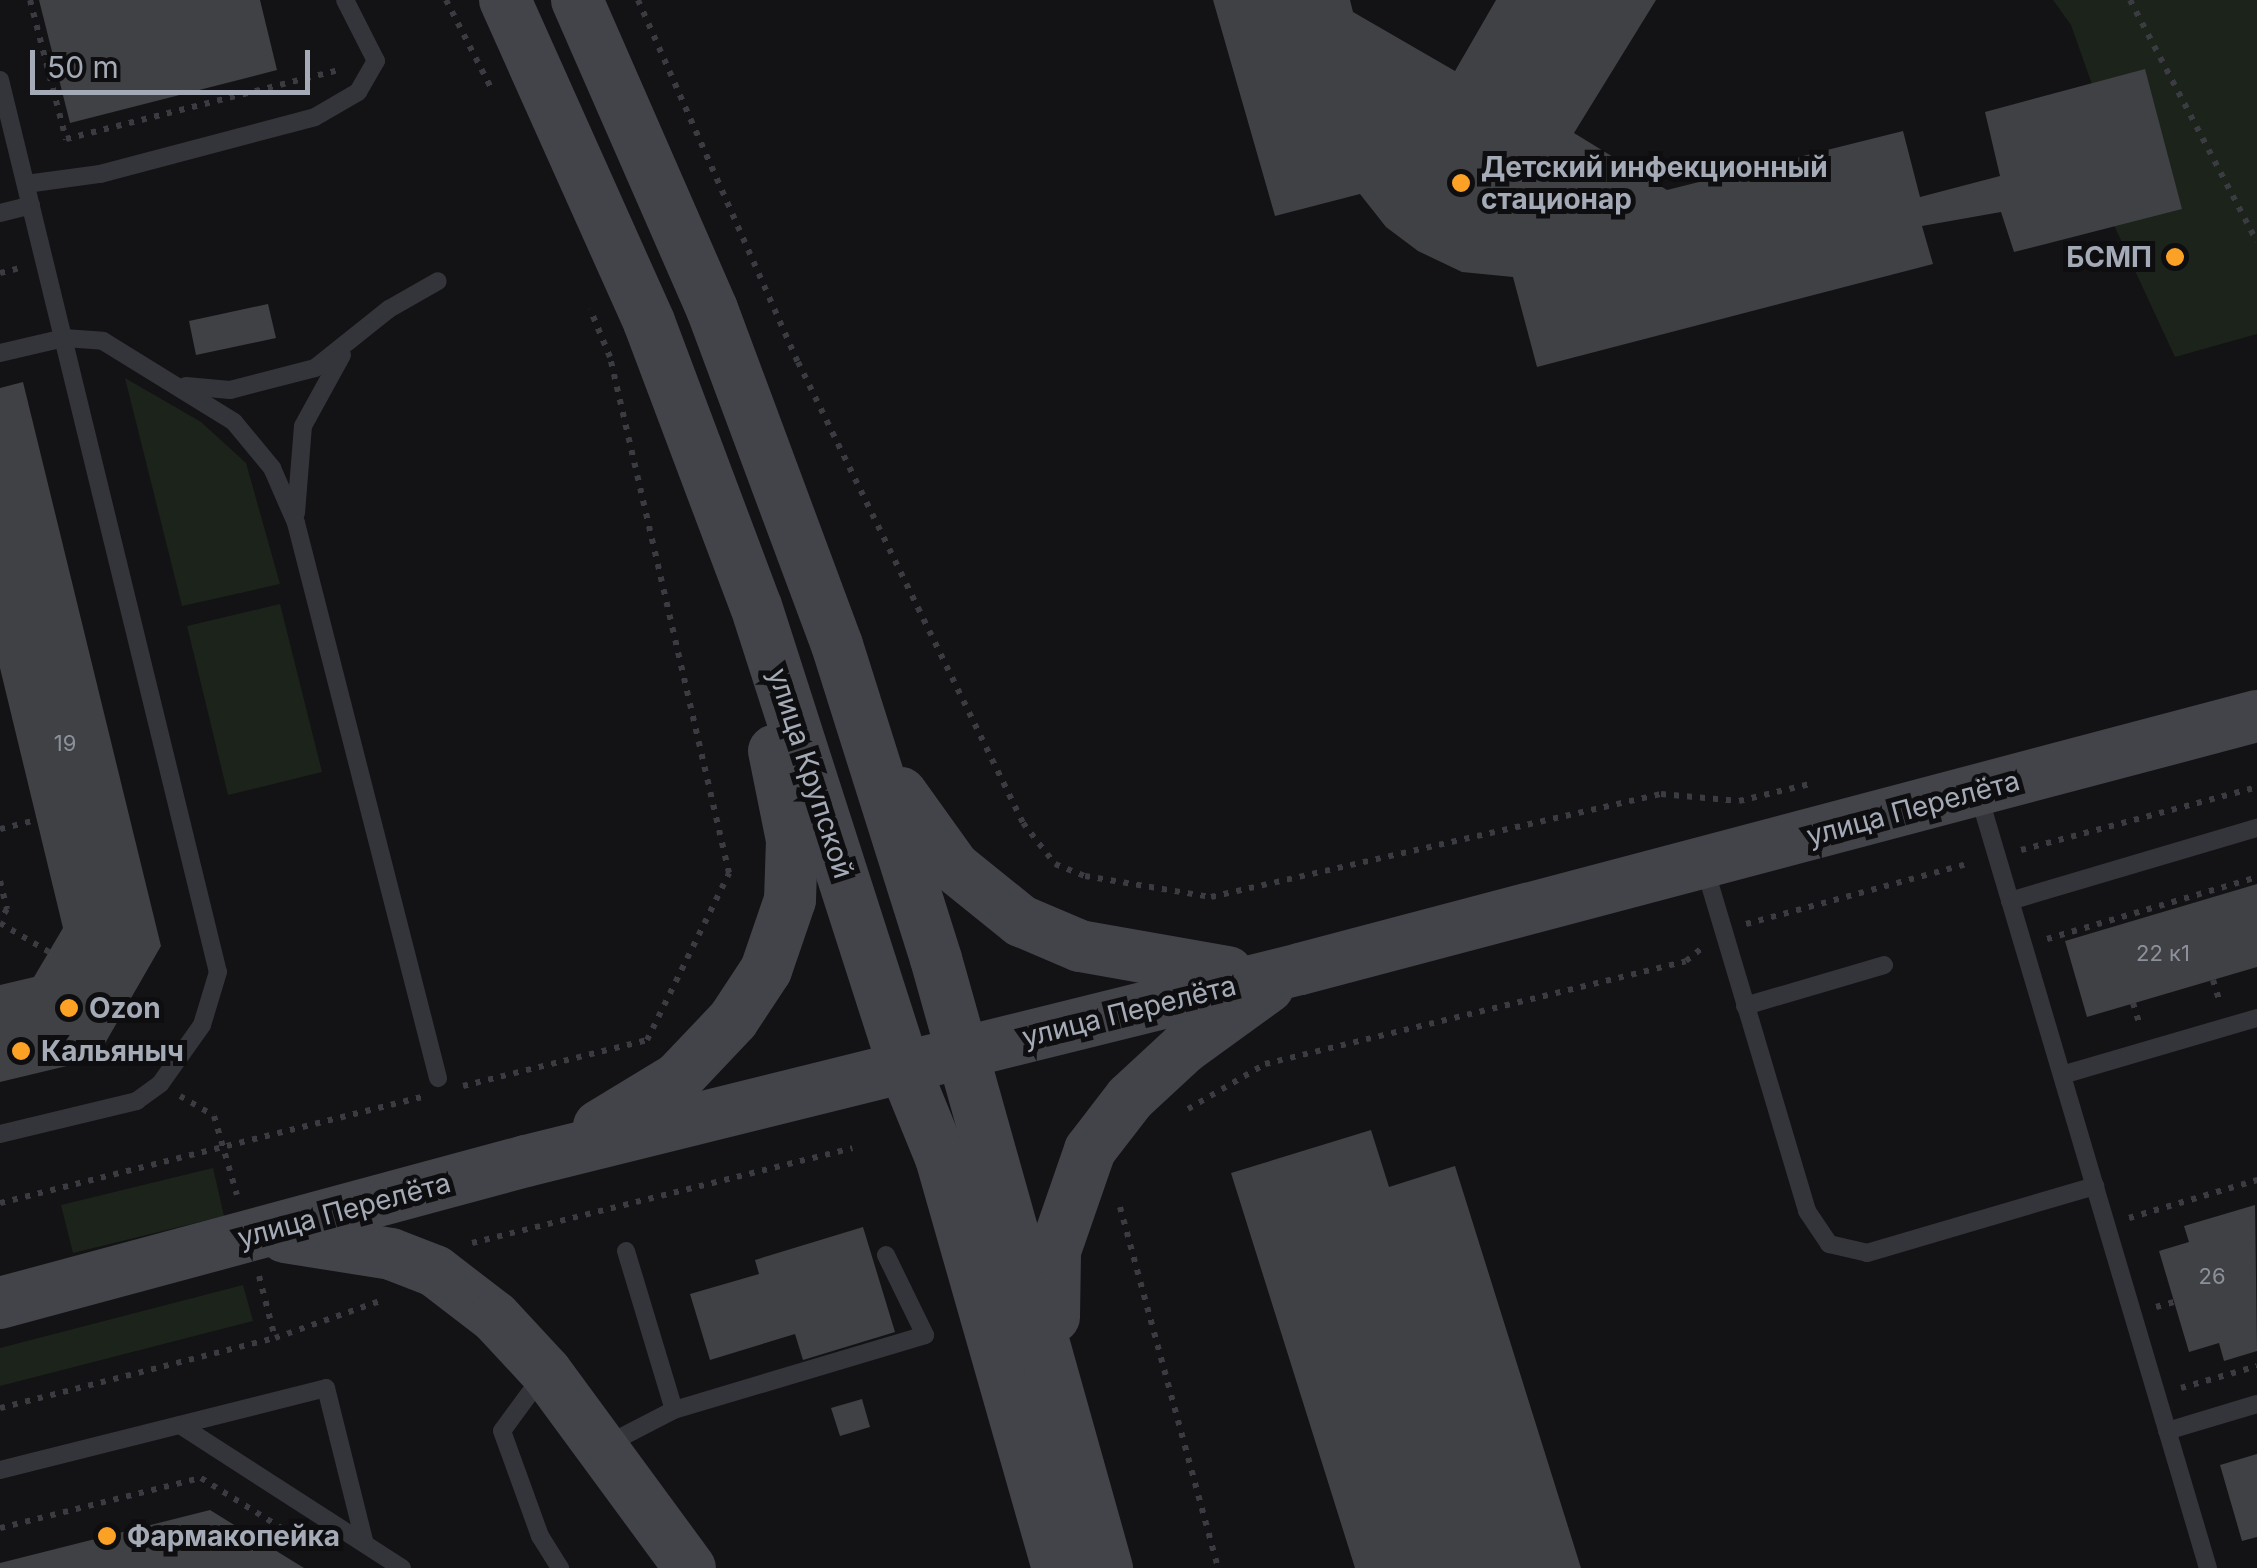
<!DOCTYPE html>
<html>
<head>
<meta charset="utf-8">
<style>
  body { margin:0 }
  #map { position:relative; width:2257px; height:1568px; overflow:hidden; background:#131315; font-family:Inter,sans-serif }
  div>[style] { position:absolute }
  .green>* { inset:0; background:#1b231b }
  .building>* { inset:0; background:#3f4145 }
  .path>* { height:6px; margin-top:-3px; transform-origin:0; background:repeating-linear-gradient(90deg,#3a3c41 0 5px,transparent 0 13px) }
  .lane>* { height:18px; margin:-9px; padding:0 9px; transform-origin:9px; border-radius:9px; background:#34353a }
  .secondary>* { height:52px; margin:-26px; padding:0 26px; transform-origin:26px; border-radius:26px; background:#42444a }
  .dots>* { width:28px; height:28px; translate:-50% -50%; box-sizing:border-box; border:5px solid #0e0e10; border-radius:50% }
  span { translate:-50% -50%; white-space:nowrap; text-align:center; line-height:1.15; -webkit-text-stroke:10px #0e0e10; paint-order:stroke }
  .number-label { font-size:22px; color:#8b909a }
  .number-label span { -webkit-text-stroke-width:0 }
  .poi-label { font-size:28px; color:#a4abb6; font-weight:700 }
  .left { translate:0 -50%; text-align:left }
  .right { translate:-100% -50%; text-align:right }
  .street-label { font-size:28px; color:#a4abb6 }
  .scale { position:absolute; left:30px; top:50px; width:280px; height:45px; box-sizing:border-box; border:5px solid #a4abb6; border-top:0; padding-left:12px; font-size:30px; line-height:35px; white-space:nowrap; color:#a4abb6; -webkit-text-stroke:8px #0e0e10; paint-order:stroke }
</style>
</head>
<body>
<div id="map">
  <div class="green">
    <div style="clip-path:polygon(2053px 0,2257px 0,2257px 334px,2175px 357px,2094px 182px,2099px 104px,2071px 25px)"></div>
    <div style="clip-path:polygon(125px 378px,201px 422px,246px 463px,280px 584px,182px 606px)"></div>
    <div style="clip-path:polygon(280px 604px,322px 772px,228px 795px,187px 626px)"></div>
    <div style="clip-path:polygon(213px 1168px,224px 1216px,73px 1253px,61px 1205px)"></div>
    <div style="clip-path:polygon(243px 1285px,253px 1321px,0 1386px,0 1348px)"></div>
  </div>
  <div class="building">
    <div style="clip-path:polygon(39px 0,260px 0,277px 70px,70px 123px)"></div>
    <div style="clip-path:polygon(1213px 0,1350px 0,1353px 12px,1455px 71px,1496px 0,1656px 0,1574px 133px,1667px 190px,1903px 131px,1920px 197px,2000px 176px,1985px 112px,2145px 69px,2182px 209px,2014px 252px,2001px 212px,1922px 226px,1933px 264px,1537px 367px,1513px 277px,1462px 272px,1418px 251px,1386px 227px,1360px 194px,1275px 216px)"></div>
    <div style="clip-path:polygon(268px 304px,276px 338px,196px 355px,189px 321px)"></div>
    <div style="clip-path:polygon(23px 382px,161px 946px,96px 1059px,0 1082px,0 985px,34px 977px,63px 928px,0 668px,0 388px)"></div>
    <div style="clip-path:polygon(2257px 884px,2257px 967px,2087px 1017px,2065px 941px)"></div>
    <div style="clip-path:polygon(1371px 1130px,1389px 1187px,1455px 1166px,1581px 1568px,1355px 1568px,1231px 1173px)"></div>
    <div style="clip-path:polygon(2255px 1205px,2257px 1351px,2224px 1361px,2219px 1343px,2189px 1352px,2159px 1251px,2189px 1242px,2184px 1226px)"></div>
    <div style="clip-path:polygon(863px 1227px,895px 1332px,803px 1360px,795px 1334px,710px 1360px,690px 1294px,759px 1274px,755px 1260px)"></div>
    <div style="clip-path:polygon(862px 1399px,870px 1427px,840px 1436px,831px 1408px)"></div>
    <div style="clip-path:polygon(2257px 1454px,2257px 1537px,2242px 1541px,2220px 1465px)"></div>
    <div style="clip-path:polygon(210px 1510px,304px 1568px,0 1568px,0 1563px)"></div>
  </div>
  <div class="path">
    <div style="left:30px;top:0;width:144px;rotate:75.5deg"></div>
    <div style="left:66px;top:139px;width:281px;rotate:-14.2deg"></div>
    <div style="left:446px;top:0;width:103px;rotate:62.9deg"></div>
    <div style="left:638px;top:0;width:396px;rotate:66.2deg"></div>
    <div style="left:798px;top:362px;width:513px;rotate:63.98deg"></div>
    <div style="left:1023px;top:823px;width:52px;rotate:52deg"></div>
    <div style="left:1055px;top:864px;width:32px;rotate:22deg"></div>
    <div style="left:1085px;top:876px;width:128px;rotate:9.5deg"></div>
    <div style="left:1211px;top:897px;width:462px;rotate:-12.9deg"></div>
    <div style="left:1661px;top:794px;width:78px;rotate:5.1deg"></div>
    <div style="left:1739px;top:801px;width:77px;rotate:-13.5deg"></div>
    <div style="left:2130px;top:0;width:273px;rotate:62.3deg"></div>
    <div style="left:0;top:273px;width:21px;rotate:-14deg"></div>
    <div style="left:0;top:829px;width:38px;rotate:-14deg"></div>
    <div style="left:2021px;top:850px;width:244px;rotate:-14.9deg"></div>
    <div style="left:0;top:881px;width:29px;rotate:76deg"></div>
    <div style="left:7px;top:909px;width:13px;rotate:122deg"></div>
    <div style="left:0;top:923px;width:57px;rotate:30.6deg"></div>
    <div style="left:1746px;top:924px;width:232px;rotate:-15.2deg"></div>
    <div style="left:2047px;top:939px;width:219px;rotate:-16.4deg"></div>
    <div style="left:2213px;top:980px;width:24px;rotate:73deg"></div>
    <div style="left:2133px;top:1003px;width:24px;rotate:73deg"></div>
    <div style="left:463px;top:1086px;width:190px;rotate:-14deg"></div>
    <div style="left:647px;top:1040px;width:186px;rotate:-63.8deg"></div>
    <div style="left:729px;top:873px;width:530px;rotate:-102.99deg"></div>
    <div style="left:610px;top:357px;width:52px;rotate:-112.6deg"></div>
    <div style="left:180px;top:1096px;width:39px;rotate:30deg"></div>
    <div style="left:214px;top:1116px;width:82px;rotate:73.8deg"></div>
    <div style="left:1188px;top:1109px;width:89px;rotate:-30.3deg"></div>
    <div style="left:1265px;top:1064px;width:433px;rotate:-13.7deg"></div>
    <div style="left:1686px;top:961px;width:19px;rotate:-39deg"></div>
    <div style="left:0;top:1203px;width:435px;rotate:-14.1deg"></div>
    <div style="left:1120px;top:1207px;width:374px;rotate:74.8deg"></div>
    <div style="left:2129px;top:1218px;width:134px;rotate:-16.5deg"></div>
    <div style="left:472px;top:1243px;width:392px;rotate:-14deg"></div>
    <div style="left:259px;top:1276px;width:64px;rotate:75.5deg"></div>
    <div style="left:2156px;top:1307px;width:19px;rotate:-16deg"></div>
    <div style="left:2181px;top:1388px;width:79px;rotate:-16.1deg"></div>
    <div style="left:0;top:1408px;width:284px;rotate:-14.3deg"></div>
    <div style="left:275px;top:1338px;width:114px;rotate:-19.4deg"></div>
    <div style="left:0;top:1528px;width:207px;rotate:-14deg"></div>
    <div style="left:201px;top:1478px;width:134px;rotate:31.9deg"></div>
  </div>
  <div class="lane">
    <div style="left:0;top:80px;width:918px;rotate:76.27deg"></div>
    <div style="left:218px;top:972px;width:55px;rotate:106.8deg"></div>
    <div style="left:202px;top:1025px;width:72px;rotate:125.4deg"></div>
    <div style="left:160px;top:1084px;width:29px;rotate:144deg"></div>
    <div style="left:137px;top:1101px;width:141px;rotate:166.5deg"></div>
    <div style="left:26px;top:184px;width:75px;rotate:-7.7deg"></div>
    <div style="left:100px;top:174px;width:222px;rotate:-14.8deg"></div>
    <div style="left:315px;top:117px;width:50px;rotate:-30.2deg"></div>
    <div style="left:358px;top:92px;width:36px;rotate:-60deg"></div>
    <div style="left:376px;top:61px;width:68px;rotate:-116.9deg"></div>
    <div style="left:0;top:213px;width:32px;rotate:-14deg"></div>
    <div style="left:0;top:353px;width:66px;rotate:-13.2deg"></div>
    <div style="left:64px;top:338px;width:39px;rotate:4deg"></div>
    <div style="left:103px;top:341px;width:154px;rotate:31.7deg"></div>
    <div style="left:234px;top:422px;width:60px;rotate:50.4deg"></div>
    <div style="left:272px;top:468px;width:60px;rotate:66.4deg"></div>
    <div style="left:296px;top:523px;width:573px;rotate:75.65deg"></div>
    <div style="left:186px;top:386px;width:44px;rotate:5.2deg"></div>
    <div style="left:230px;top:390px;width:88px;rotate:-14.5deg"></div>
    <div style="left:315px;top:368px;width:95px;rotate:-38.6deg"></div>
    <div style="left:389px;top:309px;width:56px;rotate:-29.7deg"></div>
    <div style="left:296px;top:513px;width:87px;rotate:-85.4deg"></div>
    <div style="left:303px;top:426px;width:81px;rotate:-61.2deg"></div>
    <div style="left:1979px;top:796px;width:805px;rotate:73.48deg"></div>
    <div style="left:1704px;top:865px;width:361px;rotate:73.4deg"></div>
    <div style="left:1807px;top:1211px;width:40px;rotate:56deg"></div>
    <div style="left:1829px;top:1244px;width:39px;rotate:13deg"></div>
    <div style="left:1867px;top:1253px;width:238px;rotate:-16.4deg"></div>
    <div style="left:2010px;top:901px;width:258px;rotate:-16.5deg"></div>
    <div style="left:1745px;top:1006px;width:145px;rotate:-16.4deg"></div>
    <div style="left:2062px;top:1075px;width:203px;rotate:-16.3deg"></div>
    <div style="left:626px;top:1251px;width:166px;rotate:73.2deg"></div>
    <div style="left:674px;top:1410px;width:262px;rotate:-16.6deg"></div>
    <div style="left:925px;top:1335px;width:89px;rotate:-116deg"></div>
    <div style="left:543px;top:1375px;width:69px;rotate:126.2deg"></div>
    <div style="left:502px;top:1431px;width:112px;rotate:70.1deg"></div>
    <div style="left:540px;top:1536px;width:38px;rotate:58deg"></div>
    <div style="left:180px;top:1425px;width:264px;rotate:32.8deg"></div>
    <div style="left:2167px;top:1431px;width:94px;rotate:-16.7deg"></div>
    <div style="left:608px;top:1444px;width:74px;rotate:-27.3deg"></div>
    <div style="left:0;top:1470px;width:336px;rotate:-14.1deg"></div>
    <div style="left:326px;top:1388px;width:157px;rotate:76deg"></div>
  </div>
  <div class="secondary">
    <div style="left:505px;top:0;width:353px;rotate:65.9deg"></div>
    <div style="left:649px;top:322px;width:303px;rotate:69.4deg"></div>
    <div style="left:756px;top:606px;width:484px;rotate:72.2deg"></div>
    <div style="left:904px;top:1067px;width:98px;rotate:67.9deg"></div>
    <div style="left:941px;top:1158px;width:426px;rotate:74.1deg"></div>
    <div style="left:577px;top:0;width:337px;rotate:66.4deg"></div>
    <div style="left:712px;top:309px;width:358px;rotate:69.6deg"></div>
    <div style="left:837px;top:645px;width:329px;rotate:72.5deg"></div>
    <div style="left:936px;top:959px;width:633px;rotate:74.32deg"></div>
    <div style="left:901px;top:793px;width:91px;rotate:54.4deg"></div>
    <div style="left:954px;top:867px;width:86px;rotate:38.9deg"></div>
    <div style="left:1021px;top:921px;width:64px;rotate:23deg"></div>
    <div style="left:1080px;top:946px;width:150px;rotate:10deg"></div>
    <div style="left:599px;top:1126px;width:92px;rotate:-31.3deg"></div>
    <div style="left:678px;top:1078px;width:80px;rotate:-46.5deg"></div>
    <div style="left:733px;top:1020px;width:60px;rotate:-56.6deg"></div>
    <div style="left:766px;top:970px;width:74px;rotate:-71.1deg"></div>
    <div style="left:790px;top:900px;width:60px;rotate:-88.1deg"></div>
    <div style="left:792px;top:840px;width:91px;rotate:-101.4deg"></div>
    <div style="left:285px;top:1237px;width:107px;rotate:9.1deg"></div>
    <div style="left:391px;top:1254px;width:47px;rotate:21.1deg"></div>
    <div style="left:435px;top:1271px;width:76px;rotate:37.5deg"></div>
    <div style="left:495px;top:1317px;width:75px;rotate:47.2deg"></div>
    <div style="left:546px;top:1372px;width:243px;rotate:53.7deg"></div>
    <div style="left:0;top:1303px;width:545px;rotate:-15.11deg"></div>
    <div style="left:526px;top:1161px;width:797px;rotate:-13.93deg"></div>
    <div style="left:1300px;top:969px;width:990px;rotate:-14.81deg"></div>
    <div style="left:1054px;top:1317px;width:66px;rotate:-89.1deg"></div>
    <div style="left:1055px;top:1251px;width:107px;rotate:-70.9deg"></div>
    <div style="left:1090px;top:1150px;width:66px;rotate:-52.4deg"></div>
    <div style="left:1130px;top:1098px;width:74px;rotate:-42.8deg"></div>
    <div style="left:1184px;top:1048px;width:104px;rotate:-36deg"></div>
  </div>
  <div class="dots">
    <div style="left:1461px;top:183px;background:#fba125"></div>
    <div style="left:2175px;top:257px;background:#fba125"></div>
    <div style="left:69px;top:1008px;background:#fba125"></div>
    <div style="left:21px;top:1051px;background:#fba125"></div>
    <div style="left:107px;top:1536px;background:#fba125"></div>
  </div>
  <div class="number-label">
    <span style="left:65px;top:744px">19</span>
    <span style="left:2163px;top:954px">22 к1</span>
    <span style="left:2212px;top:1277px">26</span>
  </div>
  <div class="poi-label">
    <span class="left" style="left:1481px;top:183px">Детский инфекционный<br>стационар</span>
    <span class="right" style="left:2152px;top:257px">БСМП</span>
    <span class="left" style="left:89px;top:1008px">Ozon</span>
    <span class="left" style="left:41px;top:1051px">Кальяныч</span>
    <span class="left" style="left:127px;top:1536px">Фармакопейка</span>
  </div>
  <div class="street-label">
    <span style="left:811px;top:773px;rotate:72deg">улица Крупской</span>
    <span style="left:1913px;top:808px;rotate:-15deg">улица Перелёта</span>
    <span style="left:1129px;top:1011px;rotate:-14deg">улица Перелёта</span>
    <span style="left:344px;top:1210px;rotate:-15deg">улица Перелёта</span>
  </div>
  <div class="scale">50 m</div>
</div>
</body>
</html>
